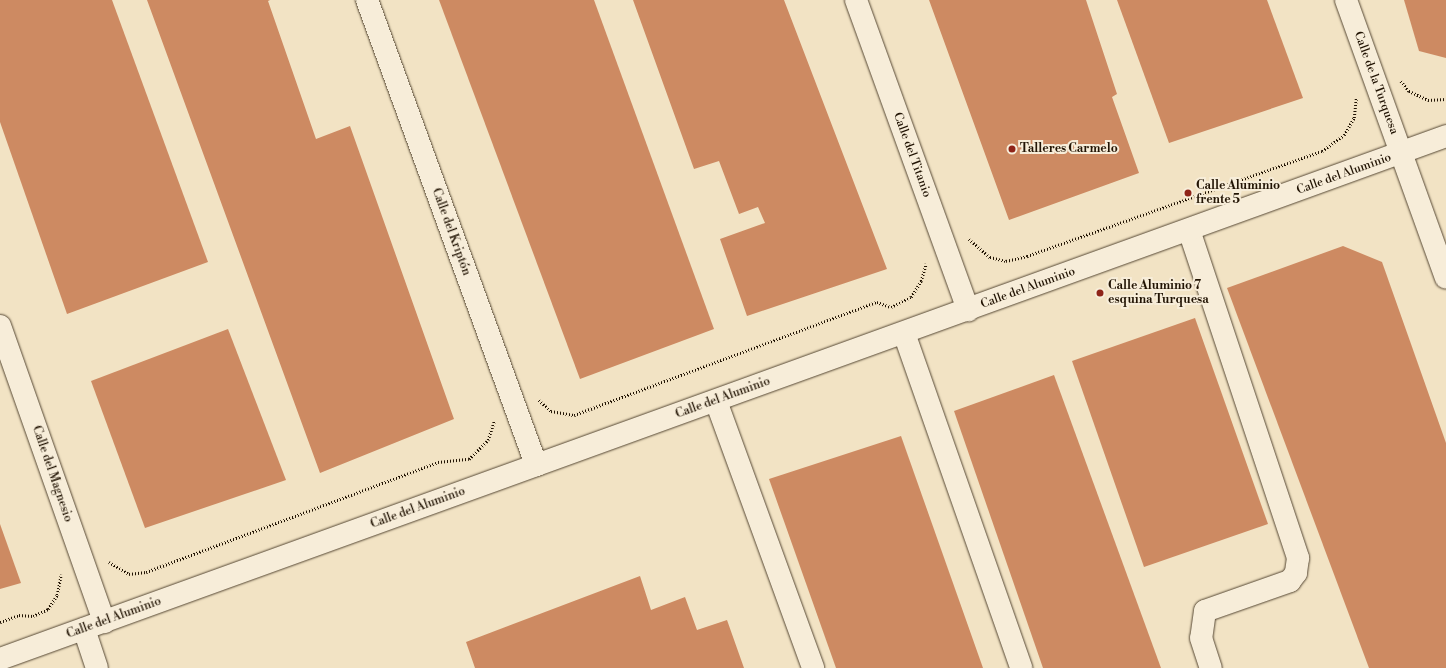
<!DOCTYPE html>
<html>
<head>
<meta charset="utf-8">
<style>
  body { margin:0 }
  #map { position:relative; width:1446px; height:668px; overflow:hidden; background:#f2e3c4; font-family:"Libre Bodoni",serif }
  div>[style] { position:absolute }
  .building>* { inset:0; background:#cd8a62 }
  .path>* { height:2.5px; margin-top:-1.25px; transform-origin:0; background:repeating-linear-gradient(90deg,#221404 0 1px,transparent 0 3px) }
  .roads { filter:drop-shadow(0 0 1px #564834) drop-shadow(0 0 1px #564834) }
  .minor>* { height:22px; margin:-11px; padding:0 11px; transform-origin:11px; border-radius:11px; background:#f7edd9 }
  .dots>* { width:11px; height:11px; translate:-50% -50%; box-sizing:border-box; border:2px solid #f7edd9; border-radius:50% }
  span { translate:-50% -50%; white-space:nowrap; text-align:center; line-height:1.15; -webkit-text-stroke:4px #f7edd9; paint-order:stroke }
  .street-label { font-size:12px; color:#221404 }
  .poi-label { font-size:12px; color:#221404; font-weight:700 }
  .left { translate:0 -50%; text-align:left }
</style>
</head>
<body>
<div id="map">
  <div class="building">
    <div style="clip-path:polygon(0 0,112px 0,208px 262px,67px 314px,0 122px)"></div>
    <div style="clip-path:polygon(147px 0,270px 0,268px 1px,316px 139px,350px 126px,454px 419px,320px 473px)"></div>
    <div style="clip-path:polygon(439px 0,594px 0,714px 329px,580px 379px)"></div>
    <div style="clip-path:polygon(633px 0,784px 0,887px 269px,747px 316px,720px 239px,765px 223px,758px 207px,739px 214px,719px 161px,694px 169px)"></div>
    <div style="clip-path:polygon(929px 0,1086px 0,1117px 94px,1112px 97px,1139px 173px,1009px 220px)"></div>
    <div style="clip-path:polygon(1117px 0,1267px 0,1303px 98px,1169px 143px)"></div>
    <div style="clip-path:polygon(1404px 0,1446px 0,1446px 58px,1419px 51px)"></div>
    <div style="clip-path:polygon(1343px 246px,1382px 262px,1446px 443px,1446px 668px,1369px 668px,1227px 288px)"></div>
    <div style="clip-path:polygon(1195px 318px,1268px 524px,1144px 567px,1072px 361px)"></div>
    <div style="clip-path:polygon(228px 329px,286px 480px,145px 528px,91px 381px)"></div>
    <div style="clip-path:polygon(1054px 375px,1161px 668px,1043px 668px,954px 411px)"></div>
    <div style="clip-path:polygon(901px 436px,983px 668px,836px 668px,769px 479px)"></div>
    <div style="clip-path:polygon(0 524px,21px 583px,0 589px)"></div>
    <div style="clip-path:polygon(640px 576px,651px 610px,685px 597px,697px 630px,727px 620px,744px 668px,475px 668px,466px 642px)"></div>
  </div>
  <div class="path">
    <div style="left:1401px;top:81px;width:13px;rotate:51deg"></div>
    <div style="left:1409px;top:91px;width:21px;rotate:25deg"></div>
    <div style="left:1428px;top:100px;width:18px;rotate:-3deg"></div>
    <div style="left:969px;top:239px;width:28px;rotate:41deg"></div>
    <div style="left:990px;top:257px;width:16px;rotate:14deg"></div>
    <div style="left:1006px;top:261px;width:22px;rotate:-13deg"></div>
    <div style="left:1027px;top:256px;width:313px;rotate:-19.6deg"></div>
    <div style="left:1322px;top:151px;width:27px;rotate:-36deg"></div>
    <div style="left:1344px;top:135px;width:20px;rotate:-60deg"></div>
    <div style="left:1354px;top:118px;width:20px;rotate:-84deg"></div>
    <div style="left:539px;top:400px;width:16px;rotate:43deg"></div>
    <div style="left:551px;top:411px;width:23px;rotate:10deg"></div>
    <div style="left:574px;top:415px;width:323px;rotate:-20.5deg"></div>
    <div style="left:877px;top:302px;width:15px;rotate:20deg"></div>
    <div style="left:891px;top:307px;width:22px;rotate:-27deg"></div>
    <div style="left:911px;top:297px;width:19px;rotate:-58deg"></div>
    <div style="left:921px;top:281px;width:18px;rotate:-74deg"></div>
    <div style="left:109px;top:562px;width:23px;rotate:31deg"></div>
    <div style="left:129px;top:574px;width:17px;rotate:-7deg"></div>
    <div style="left:146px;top:572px;width:312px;rotate:-20.6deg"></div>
    <div style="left:438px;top:462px;width:31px;rotate:-6deg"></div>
    <div style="left:469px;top:459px;width:27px;rotate:-45deg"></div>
    <div style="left:488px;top:440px;width:20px;rotate:-72deg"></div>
    <div style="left:0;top:622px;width:20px;rotate:-20deg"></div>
    <div style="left:19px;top:615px;width:14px;rotate:4deg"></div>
    <div style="left:33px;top:616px;width:17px;rotate:-25deg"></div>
    <div style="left:48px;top:609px;width:17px;rotate:-57deg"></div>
    <div style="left:57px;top:595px;width:21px;rotate:-79deg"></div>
  </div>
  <div class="roads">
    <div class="minor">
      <div style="left:367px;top:0;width:495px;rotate:70deg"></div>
      <div style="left:856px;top:0;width:330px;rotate:70.1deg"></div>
      <div style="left:1346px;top:0;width:295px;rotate:70.2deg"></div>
      <div style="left:1189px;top:230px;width:346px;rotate:71.6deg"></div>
      <div style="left:1298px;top:558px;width:15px;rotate:98deg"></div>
      <div style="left:1296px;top:573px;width:10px;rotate:127deg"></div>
      <div style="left:1290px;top:581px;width:90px;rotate:160.6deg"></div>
      <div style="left:1205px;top:611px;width:27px;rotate:98deg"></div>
      <div style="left:1201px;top:638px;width:32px;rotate:72deg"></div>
      <div style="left:0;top:326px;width:314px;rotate:70.6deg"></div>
      <div style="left:904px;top:333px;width:355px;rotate:70.7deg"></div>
      <div style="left:716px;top:401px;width:284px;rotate:70deg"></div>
      <div style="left:84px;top:629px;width:41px;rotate:71.6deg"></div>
      <div style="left:0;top:659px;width:1538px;rotate:-19.88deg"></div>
    </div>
  </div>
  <div class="dots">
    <div style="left:1012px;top:149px;background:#8f2418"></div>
    <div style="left:1188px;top:193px;background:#8f2418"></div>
    <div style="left:1100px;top:293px;background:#8f2418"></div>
  </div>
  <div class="street-label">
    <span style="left:1376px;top:83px;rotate:70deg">Calle de la Turquesa</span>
    <span style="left:912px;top:155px;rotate:70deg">Calle del Titanio</span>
    <span style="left:1344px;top:174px;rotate:-20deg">Calle del Aluminio</span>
    <span style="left:451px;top:232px;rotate:70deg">Calle del Kriptón</span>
    <span style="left:1028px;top:288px;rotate:-20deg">Calle del Aluminio</span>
    <span style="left:723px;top:398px;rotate:-20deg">Calle del Aluminio</span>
    <span style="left:52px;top:474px;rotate:71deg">Calle del Magnesio</span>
    <span style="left:418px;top:508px;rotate:-20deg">Calle del Aluminio</span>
    <span style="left:114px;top:618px;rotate:-20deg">Calle del Aluminio</span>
  </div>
  <div class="poi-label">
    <span class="left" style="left:1020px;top:149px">Talleres Carmelo</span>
    <span class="left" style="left:1196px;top:193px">Calle Aluminio<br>frente 5</span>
    <span class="left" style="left:1108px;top:293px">Calle Aluminio 7<br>esquina Turquesa</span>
  </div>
</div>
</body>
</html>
